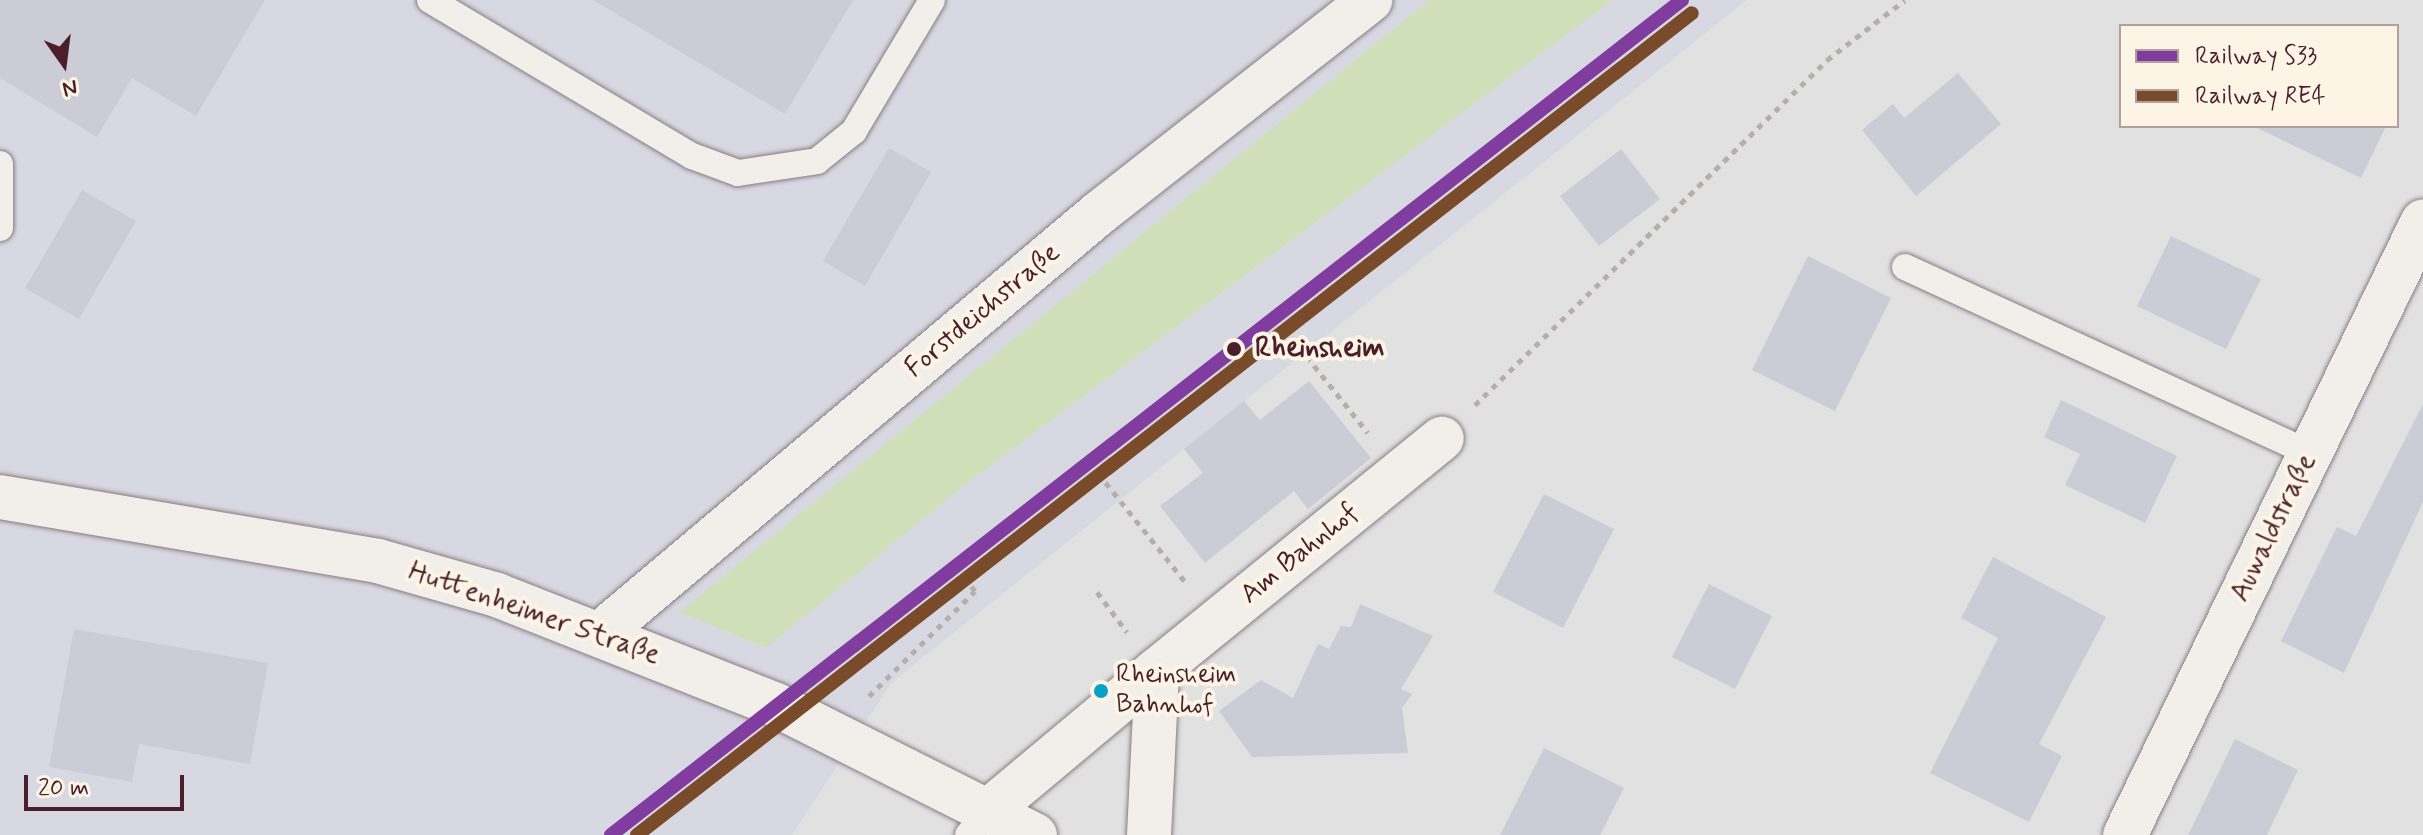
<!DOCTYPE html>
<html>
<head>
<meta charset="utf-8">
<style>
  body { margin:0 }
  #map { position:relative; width:2423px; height:835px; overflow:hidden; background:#e2e1e2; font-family:Mynerve,sans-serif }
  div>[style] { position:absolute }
  .built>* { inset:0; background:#d8d8e2 }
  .green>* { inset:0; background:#cedfb9 }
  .building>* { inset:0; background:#cbccd5 }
  .path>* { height:5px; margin-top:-2.5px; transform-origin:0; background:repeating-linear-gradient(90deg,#b5aeac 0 6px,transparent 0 12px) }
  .roads { filter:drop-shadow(0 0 2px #877e81) drop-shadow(0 0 2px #877e81) }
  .service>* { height:26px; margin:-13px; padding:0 13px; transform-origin:13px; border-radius:13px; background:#f2efea }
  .minor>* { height:44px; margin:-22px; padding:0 22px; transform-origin:22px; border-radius:22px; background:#f2efea }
  .tertiary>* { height:44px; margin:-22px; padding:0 22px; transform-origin:22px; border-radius:22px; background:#f2efea }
  .rail-1>* { height:14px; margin:-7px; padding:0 7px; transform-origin:7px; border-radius:7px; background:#803c9f }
  .rail-2>* { height:14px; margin:-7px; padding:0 7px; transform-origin:7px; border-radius:7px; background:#7a4b2a }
  .dots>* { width:22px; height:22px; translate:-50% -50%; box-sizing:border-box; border:4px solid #fcf5e5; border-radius:50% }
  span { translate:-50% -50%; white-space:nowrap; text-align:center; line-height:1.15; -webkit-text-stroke:8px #fcf5e5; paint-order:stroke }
  .bus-label { font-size:26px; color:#4a1f2b }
  .left { translate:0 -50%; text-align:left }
  .street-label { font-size:28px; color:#4a1f2b }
  .stop-label { font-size:28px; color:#4a1f2b; font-weight:700 }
  .legend { position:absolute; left:2119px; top:24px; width:280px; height:104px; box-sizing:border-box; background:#fcf5e5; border:2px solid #b59f9b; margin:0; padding:10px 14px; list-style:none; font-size:24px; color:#4a1f2b }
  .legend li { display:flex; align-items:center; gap:16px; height:40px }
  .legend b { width:40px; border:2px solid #b59f9b }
  .north { position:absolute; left:24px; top:24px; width:80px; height:80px; -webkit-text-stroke:6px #fcf5e5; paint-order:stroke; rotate:166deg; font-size:22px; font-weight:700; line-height:32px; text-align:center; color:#4a1f2b }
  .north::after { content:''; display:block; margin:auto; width:28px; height:36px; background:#4a1f2b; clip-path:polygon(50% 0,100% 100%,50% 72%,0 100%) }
  .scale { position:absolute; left:24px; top:775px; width:160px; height:36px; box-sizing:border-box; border:4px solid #4a1f2b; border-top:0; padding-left:10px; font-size:24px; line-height:28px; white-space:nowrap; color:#4a1f2b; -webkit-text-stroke:6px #fcf5e5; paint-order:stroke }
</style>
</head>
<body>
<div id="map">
  <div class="built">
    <div style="clip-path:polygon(0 0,1429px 0,681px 612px,765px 648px,961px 488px,1613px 0,1747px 0,892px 682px,792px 835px,0 835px)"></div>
  </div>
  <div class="green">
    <div style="clip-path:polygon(1429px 0,1613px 0,961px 488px,766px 648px,680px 612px)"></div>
  </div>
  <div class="building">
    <div style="clip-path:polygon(0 0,265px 0,196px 116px,132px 78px,97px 137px,0 78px)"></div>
    <div style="clip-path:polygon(593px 0,853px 0,785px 114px)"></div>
    <div style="clip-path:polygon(1958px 73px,2001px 124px,1916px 196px,1862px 130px,1893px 104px,1904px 118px)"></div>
    <div style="clip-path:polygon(2253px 126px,2386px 126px,2361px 178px)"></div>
    <div style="clip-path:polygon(889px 148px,931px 172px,865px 286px,823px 261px)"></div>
    <div style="clip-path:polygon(1621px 149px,1660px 199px,1599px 246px,1560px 196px)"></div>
    <div style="clip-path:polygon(82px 190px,136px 221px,79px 319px,25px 288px)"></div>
    <div style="clip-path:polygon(2171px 236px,2261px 279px,2226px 349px,2137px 306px)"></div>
    <div style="clip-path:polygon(1808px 256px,1891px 298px,1835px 411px,1752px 370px)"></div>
    <div style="clip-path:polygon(1309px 381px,1371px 458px,1308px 509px,1294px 491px,1205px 563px,1160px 506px,1203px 473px,1184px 449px,1244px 401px,1260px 420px)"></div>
    <div style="clip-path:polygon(2061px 400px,2177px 456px,2145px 523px,2065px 485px,2080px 454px,2044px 437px)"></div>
    <div style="clip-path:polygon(2423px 404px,2423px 502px,2344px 673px,2281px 641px,2337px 527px,2356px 536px)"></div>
    <div style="clip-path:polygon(1544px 494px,1614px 529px,1563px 628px,1493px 592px)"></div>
    <div style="clip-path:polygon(1993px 557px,2106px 617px,2039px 744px,2062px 756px,2029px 822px,1930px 773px,1998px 638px,1961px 618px)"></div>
    <div style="clip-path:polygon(1709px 584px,1772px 616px,1735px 689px,1672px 657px)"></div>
    <div style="clip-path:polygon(1360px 604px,1433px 636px,1401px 689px,1412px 694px,1402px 708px,1408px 753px,1252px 757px,1219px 711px,1261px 680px,1293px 698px,1318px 644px,1329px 649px,1341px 626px,1351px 627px)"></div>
    <div style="clip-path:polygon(74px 629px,268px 663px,250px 764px,139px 744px,132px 782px,49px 767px)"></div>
    <div style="clip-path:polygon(2235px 739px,2298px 770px,2267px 835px,2188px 835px)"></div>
    <div style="clip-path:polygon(1544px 748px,1624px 788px,1600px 835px,1500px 835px)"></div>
  </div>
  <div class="path">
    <div style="left:1284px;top:328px;width:134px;rotate:51.3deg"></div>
    <div style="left:1475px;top:405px;width:493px;rotate:-44.4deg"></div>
    <div style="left:1827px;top:60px;width:98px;rotate:-37.6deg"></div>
    <div style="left:1098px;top:473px;width:141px;rotate:51.3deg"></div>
    <div style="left:1097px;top:592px;width:50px;rotate:53.1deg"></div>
    <div style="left:869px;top:696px;width:149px;rotate:-44.7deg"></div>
    <div style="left:975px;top:591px;width:19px;rotate:-126deg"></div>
  </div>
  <div class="roads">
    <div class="service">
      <div style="left:430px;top:0;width:305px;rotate:30.8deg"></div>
      <div style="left:692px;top:156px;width:49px;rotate:20.3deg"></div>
      <div style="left:738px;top:173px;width:80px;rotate:-8.6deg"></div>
      <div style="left:817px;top:161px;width:48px;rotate:-39deg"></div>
      <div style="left:854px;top:131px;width:152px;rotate:-59.2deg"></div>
      <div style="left:0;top:164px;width:64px;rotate:90deg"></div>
      <div style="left:1905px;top:267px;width:446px;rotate:24.7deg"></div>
      <div style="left:968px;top:835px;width:30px;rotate:-50deg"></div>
    </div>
    <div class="minor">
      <div style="left:602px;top:632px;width:650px;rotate:-40.13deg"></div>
      <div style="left:1099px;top:213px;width:345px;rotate:-38.1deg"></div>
      <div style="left:987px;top:812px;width:222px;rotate:-39.9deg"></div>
      <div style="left:1149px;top:835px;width:165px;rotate:-87.2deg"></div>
      <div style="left:1157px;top:670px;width:367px;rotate:-39.1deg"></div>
      <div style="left:2125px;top:835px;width:682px;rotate:-64.11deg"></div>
    </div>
    <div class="tertiary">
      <div style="left:0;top:497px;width:383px;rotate:9.6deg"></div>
      <div style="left:378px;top:561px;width:124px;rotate:15.9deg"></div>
      <div style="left:497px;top:595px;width:300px;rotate:21.5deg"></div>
      <div style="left:776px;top:705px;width:290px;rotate:26.7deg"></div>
    </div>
  </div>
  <div class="rail-1">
    <div style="left:611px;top:835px;width:1358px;rotate:-37.94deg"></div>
  </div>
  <div class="rail-2">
    <div style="left:637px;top:835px;width:1337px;rotate:-37.92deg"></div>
  </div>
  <div class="dots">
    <div style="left:1234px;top:349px;background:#4a1f2b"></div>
    <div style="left:1101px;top:691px;background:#04a2c6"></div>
  </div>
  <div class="bus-label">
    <span class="left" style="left:1116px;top:691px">Rheinsheim<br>Bahnhof</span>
  </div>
  <div class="street-label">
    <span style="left:983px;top:311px;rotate:-40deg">Forstdeichstraße</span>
    <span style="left:2274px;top:528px;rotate:-64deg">Auwaldstraße</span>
    <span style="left:1300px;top:554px;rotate:-39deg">Am Bahnhof</span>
    <span style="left:534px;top:614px;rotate:19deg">Huttenheimer Straße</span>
  </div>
  <div class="stop-label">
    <span class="left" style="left:1255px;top:349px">Rheinsheim</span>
  </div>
  <ul class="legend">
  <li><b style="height:10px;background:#803c9f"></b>Railway S33</li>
  <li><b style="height:10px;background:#7a4b2a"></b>Railway RE4</li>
  </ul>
  <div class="north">N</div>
  <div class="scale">20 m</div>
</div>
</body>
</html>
